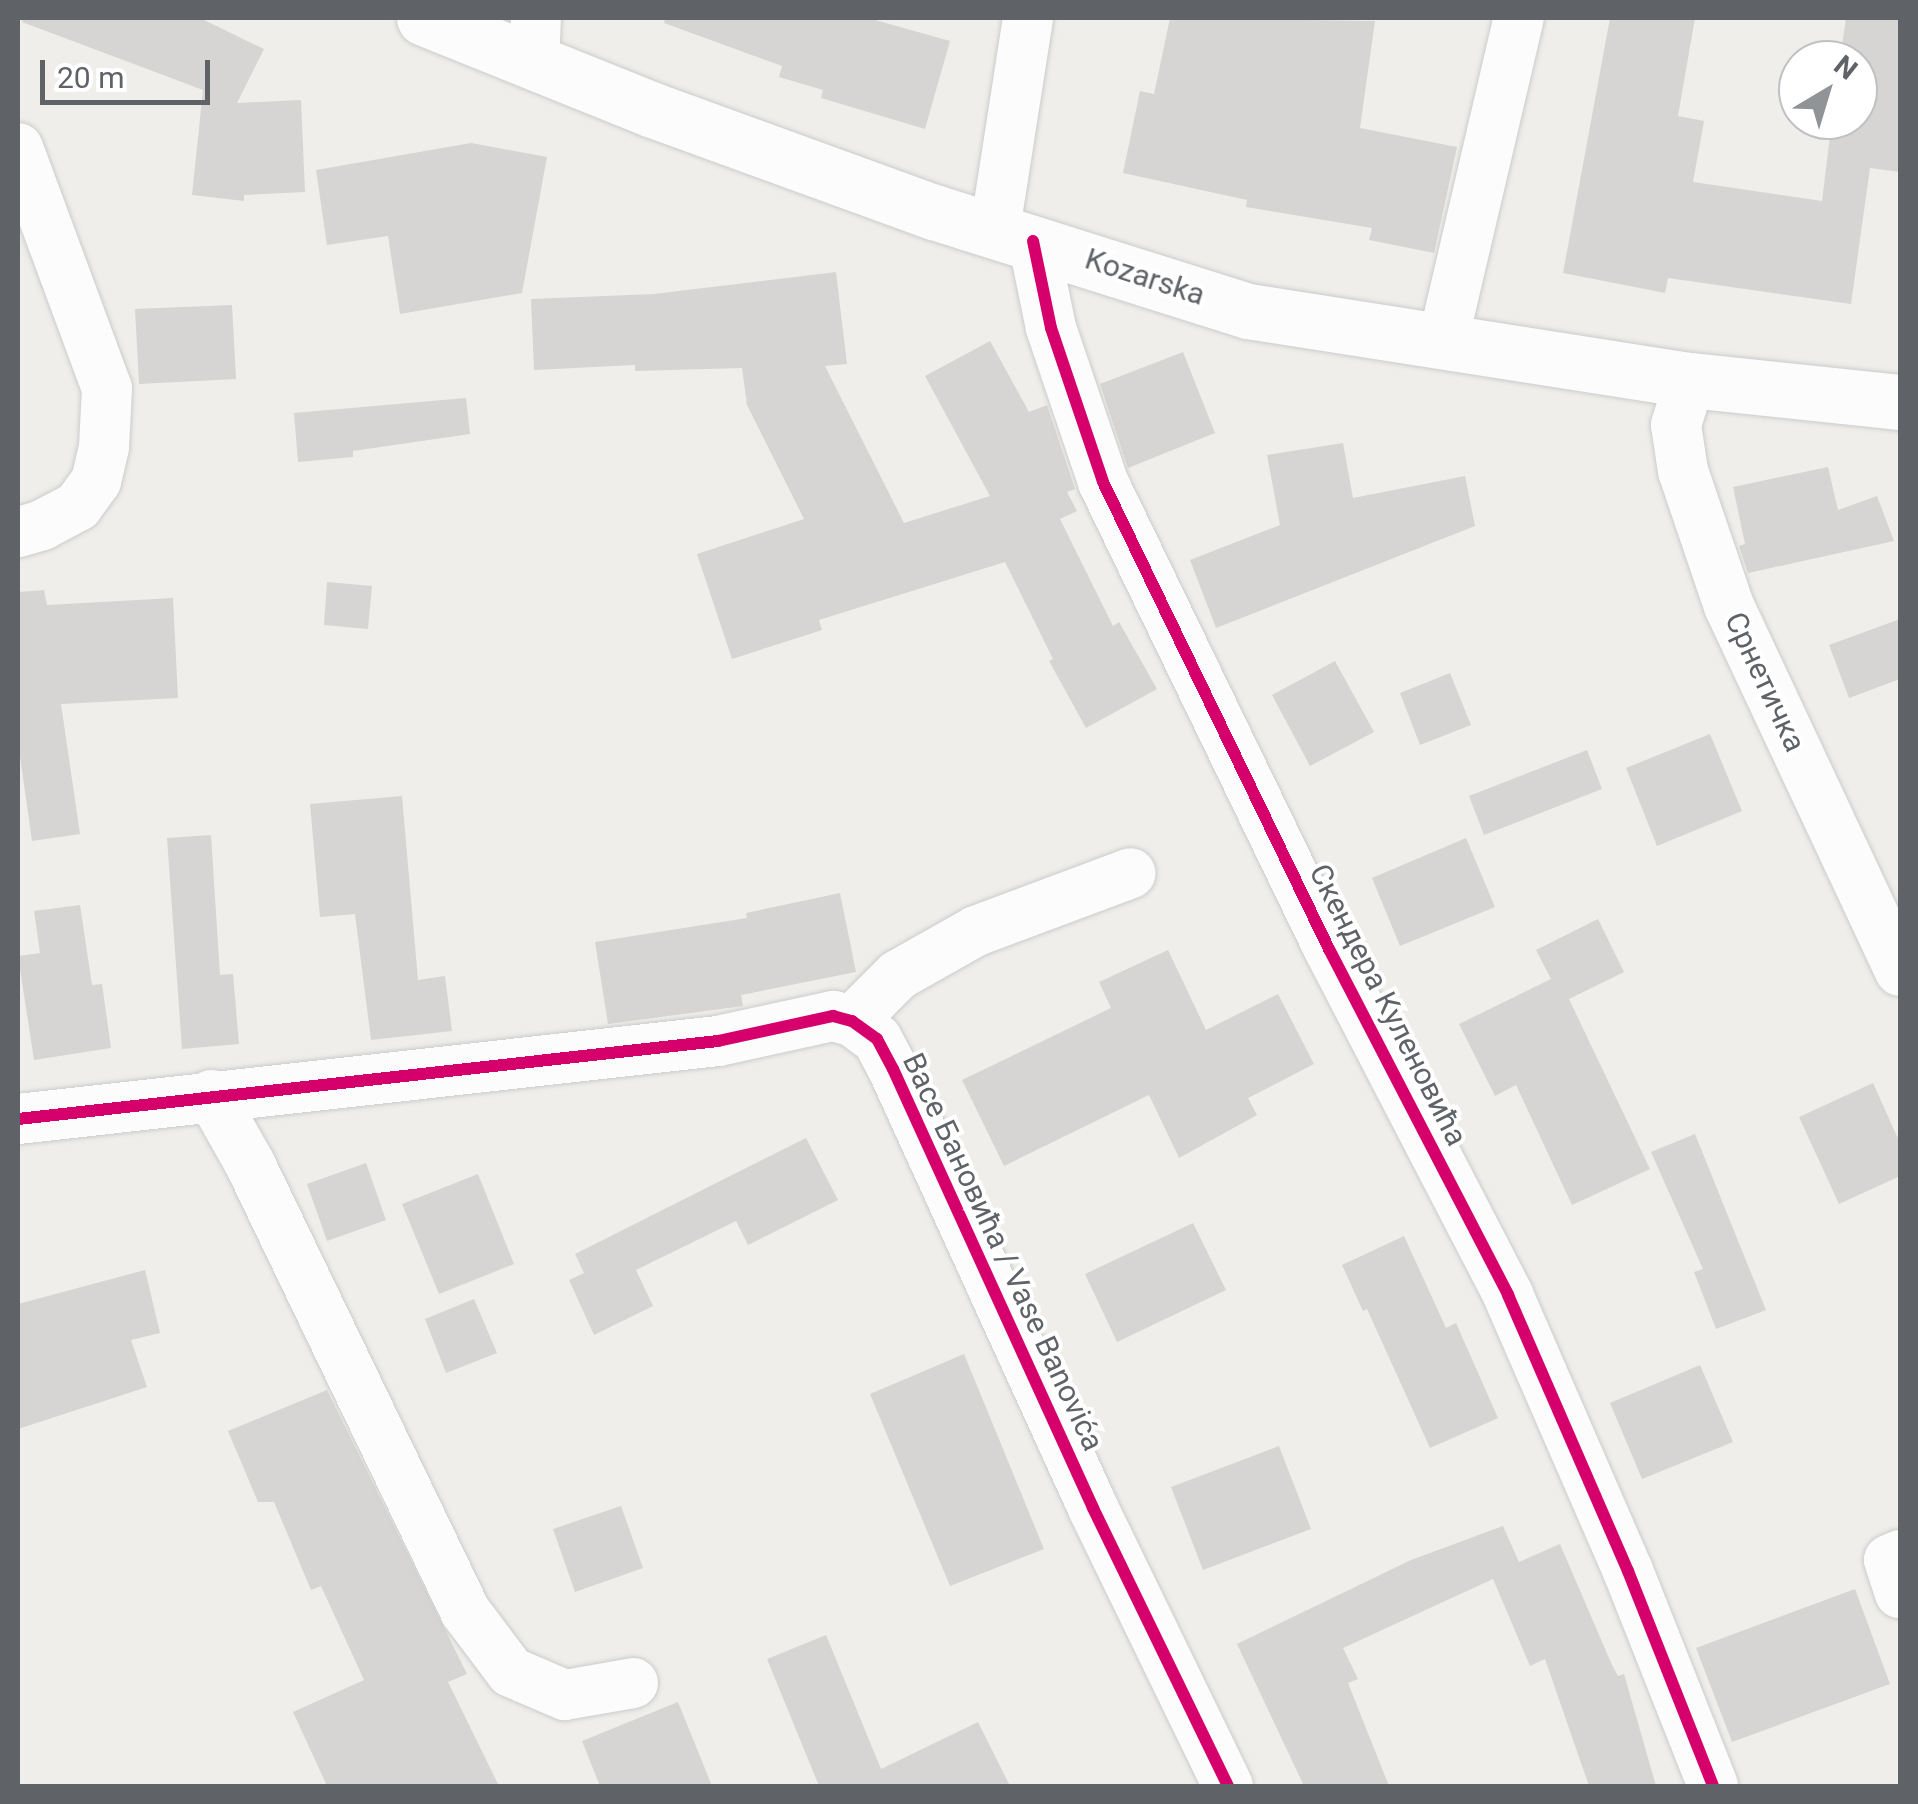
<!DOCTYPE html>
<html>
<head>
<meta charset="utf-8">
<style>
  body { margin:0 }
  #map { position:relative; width:1918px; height:1804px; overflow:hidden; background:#efeeea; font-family:Roboto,sans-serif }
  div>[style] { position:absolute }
  .building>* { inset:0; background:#d6d5d3 }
  .roads { filter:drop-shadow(0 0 2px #cbcccc) drop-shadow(0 0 2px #cbcccc) }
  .minor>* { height:50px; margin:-25px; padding:0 25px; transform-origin:25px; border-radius:25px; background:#fdfcfc }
  .tertiary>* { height:55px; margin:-27.5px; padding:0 27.5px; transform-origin:27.5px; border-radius:27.5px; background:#fdfcfc }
  .cycleway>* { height:12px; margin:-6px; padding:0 6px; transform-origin:6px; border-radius:6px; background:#d6006c }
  span { translate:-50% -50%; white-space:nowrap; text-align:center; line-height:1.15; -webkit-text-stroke:8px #fff; paint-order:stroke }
  .street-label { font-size:30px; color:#5f6368 }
  .frame { position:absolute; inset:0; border:20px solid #5f6368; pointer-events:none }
  .north { position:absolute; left:1778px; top:40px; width:100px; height:100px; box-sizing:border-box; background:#fff; border:2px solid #bfc1c3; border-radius:50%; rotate:38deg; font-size:28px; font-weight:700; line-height:40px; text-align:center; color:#5f6368 }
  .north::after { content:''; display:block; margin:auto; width:35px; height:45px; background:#919496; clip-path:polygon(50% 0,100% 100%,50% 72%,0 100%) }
  .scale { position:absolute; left:40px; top:60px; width:170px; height:45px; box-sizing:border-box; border:5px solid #5f6368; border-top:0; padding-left:12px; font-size:30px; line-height:35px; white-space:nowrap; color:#5f6368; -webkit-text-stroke:8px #fff; paint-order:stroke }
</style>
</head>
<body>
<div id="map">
  <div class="building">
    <div style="clip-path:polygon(23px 18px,200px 18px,264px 49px,237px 103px,301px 100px,305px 192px,244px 195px,244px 201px,192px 195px,203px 90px,22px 22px)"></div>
    <div style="clip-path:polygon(665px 18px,868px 18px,950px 41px,925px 129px,821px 98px,823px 90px,779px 77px,782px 66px,664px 23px)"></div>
    <div style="clip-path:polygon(1170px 18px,1375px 21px,1360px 128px,1457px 147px,1434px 253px,1369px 240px,1372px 228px,1246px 207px,1247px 200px,1123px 173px,1140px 91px,1154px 94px)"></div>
    <div style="clip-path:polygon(1610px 18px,1695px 18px,1678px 116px,1704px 121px,1693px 182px,1822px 201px,1832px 120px,1858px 120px,1858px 60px,1840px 60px,1846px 18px,1900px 18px,1900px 172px,1870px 168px,1851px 304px,1668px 278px,1665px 293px,1563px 273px)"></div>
    <div style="clip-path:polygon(471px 143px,547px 157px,522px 293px,400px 314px,388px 236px,327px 245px,316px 170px)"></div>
    <div style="clip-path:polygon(836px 272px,847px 364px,825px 366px,904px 523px,990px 496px,925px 376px,990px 341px,1029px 412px,1047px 405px,1075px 489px,1067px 492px,1077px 511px,1060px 519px,1113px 626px,1119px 622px,1157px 689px,1086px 728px,1049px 661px,1053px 659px,1005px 562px,819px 620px,822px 630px,732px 659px,697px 554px,804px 519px,747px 405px,742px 368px,635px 371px,635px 365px,534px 370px,531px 299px,654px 294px)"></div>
    <div style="clip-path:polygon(232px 305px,236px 379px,139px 384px,135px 309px)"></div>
    <div style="clip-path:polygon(1183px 352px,1215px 433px,1128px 468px,1100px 384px)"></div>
    <div style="clip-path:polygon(466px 398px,470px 434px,353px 451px,353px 457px,298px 462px,294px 413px)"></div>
    <div style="clip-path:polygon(1343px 443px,1353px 498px,1465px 476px,1475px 526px,1216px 628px,1190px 560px,1280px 525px,1267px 455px)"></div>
    <div style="clip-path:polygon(1828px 467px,1838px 510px,1877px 496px,1894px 541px,1748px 573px,1739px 546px,1745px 544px,1733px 487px)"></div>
    <div style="clip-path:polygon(327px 582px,372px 586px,368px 629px,324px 625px)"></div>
    <div style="clip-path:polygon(44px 590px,47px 605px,173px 598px,178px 698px,61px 704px,80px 834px,32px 841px,18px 742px,18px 592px)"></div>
    <div style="clip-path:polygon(1900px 619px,1900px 679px,1849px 698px,1829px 645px)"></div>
    <div style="clip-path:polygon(1335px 661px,1374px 732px,1310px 766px,1272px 695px)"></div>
    <div style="clip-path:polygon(1450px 673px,1471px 725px,1420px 745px,1400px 693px)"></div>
    <div style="clip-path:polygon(1710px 734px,1742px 811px,1657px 846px,1626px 768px)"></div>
    <div style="clip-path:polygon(1587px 750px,1602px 789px,1484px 835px,1469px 796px)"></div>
    <div style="clip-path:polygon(402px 796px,418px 980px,445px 976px,452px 1031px,371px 1040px,355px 914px,320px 917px,310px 804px)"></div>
    <div style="clip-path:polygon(211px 835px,220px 975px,233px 974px,239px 1044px,182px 1049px,167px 838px)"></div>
    <div style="clip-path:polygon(1466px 838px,1495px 907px,1400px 946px,1372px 878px)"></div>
    <div style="clip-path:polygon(840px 893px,856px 972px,741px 995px,743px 1006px,608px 1024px,595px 942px,747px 918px,746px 913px)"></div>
    <div style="clip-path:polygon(80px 905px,92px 985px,102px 984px,111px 1048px,34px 1060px,18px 956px,40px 953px,34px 911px)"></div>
    <div style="clip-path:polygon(1598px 919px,1624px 972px,1569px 999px,1650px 1169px,1572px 1205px,1516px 1085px,1495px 1096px,1459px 1024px,1551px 979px,1536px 950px)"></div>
    <div style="clip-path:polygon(1168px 950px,1206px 1030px,1278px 994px,1314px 1064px,1248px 1098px,1257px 1115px,1179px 1158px,1149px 1095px,1004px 1166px,962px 1080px,1111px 1008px,1099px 982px)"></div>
    <div style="clip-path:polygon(1873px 1083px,1900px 1143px,1900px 1176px,1839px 1204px,1799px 1117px)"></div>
    <div style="clip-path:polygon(1695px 1134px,1766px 1310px,1716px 1329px,1694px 1272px,1703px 1269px,1651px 1152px)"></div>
    <div style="clip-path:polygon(806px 1138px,838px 1200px,748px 1245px,736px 1221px,636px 1270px,653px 1306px,594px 1335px,569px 1280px,584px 1273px,575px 1254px)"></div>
    <div style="clip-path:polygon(366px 1163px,386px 1220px,327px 1241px,307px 1184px)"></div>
    <div style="clip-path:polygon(478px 1174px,514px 1264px,439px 1294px,402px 1204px)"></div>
    <div style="clip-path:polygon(1193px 1223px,1226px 1290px,1117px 1342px,1085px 1274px)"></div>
    <div style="clip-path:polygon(1404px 1236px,1446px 1328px,1456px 1323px,1498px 1418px,1430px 1448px,1367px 1309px,1363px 1311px,1342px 1265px)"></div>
    <div style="clip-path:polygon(145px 1270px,160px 1333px,131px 1340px,147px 1387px,18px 1429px,18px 1304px)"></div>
    <div style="clip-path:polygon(474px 1299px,497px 1353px,446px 1373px,425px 1319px)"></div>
    <div style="clip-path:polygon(964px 1354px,1044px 1549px,950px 1586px,870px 1394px)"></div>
    <div style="clip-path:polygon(1700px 1365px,1733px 1442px,1642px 1479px,1610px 1403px)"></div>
    <div style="clip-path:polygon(327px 1390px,467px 1674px,448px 1682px,499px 1786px,327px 1786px,293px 1712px,364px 1680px,321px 1586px,311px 1590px,274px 1502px,258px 1502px,228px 1431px)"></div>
    <div style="clip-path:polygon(1279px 1446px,1311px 1529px,1203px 1570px,1171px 1487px)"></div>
    <div style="clip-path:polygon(621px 1506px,643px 1568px,575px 1592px,553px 1529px)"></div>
    <div style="clip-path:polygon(1503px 1526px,1519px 1562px,1560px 1544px,1612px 1665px,1618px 1676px,1624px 1674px,1656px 1786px,1589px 1786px,1545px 1659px,1530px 1666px,1493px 1579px,1343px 1648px,1358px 1679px,1348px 1683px,1389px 1786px,1304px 1786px,1237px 1644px,1411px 1560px)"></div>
    <div style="clip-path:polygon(1855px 1589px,1890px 1684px,1732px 1742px,1696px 1648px)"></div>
    <div style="clip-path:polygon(826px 1635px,881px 1769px,978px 1722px,1010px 1786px,819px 1786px,767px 1659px)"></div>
    <div style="clip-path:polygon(678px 1702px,712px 1786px,600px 1786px,582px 1741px)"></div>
  </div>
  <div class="roads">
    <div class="minor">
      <div style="left:534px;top:63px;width:45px;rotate:-87.5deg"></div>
      <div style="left:18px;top:148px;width:256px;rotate:69.7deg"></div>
      <div style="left:107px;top:388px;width:59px;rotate:92.9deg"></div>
      <div style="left:104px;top:447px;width:35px;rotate:103deg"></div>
      <div style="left:96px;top:481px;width:31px;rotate:126deg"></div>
      <div style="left:78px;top:506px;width:40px;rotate:152deg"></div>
      <div style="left:43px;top:525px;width:26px;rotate:164deg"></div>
      <div style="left:995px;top:229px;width:214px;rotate:-81.1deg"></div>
      <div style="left:1033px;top:241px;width:89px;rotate:78.3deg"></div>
      <div style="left:1051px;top:328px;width:163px;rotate:71.3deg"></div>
      <div style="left:1103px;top:482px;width:519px;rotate:64.18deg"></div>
      <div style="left:1329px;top:949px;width:390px;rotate:62.6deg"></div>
      <div style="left:1508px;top:1295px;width:301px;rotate:66.5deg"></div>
      <div style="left:1628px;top:1571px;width:231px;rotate:68.4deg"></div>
      <div style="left:1443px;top:341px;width:332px;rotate:-76.8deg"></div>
      <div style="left:1690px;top:380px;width:47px;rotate:107.3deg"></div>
      <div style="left:1676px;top:425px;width:47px;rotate:81.3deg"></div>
      <div style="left:1683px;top:471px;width:143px;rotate:71.2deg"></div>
      <div style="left:1729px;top:606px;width:403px;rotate:64.9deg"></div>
      <div style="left:852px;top:1021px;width:65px;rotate:-45deg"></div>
      <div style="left:898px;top:975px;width:90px;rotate:-29.4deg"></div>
      <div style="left:976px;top:931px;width:165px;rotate:-20.5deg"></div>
      <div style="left:211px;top:1095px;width:79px;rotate:60.5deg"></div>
      <div style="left:250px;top:1164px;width:496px;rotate:64.3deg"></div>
      <div style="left:465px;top:1611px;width:76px;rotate:53deg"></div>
      <div style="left:511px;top:1672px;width:59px;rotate:23.1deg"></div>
      <div style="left:565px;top:1695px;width:69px;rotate:-10deg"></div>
      <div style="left:18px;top:1119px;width:704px;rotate:-6.36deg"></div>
      <div style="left:718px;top:1041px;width:118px;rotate:-12.3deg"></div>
      <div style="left:833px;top:1016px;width:20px;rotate:15deg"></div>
      <div style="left:852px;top:1021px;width:31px;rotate:36deg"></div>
      <div style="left:877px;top:1039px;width:34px;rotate:62deg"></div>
      <div style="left:893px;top:1069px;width:482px;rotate:65.5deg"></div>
      <div style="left:1093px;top:1508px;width:309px;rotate:64.1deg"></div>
      <div style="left:1900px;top:1555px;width:12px;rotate:156deg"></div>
      <div style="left:1889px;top:1560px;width:35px;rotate:72deg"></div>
    </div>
    <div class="tertiary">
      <div style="left:424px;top:18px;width:247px;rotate:21.9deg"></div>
      <div style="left:653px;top:110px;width:299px;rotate:20deg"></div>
      <div style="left:934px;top:212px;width:329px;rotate:17.5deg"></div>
      <div style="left:1248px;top:311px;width:447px;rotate:8.9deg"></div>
      <div style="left:1690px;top:380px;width:211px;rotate:6deg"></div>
    </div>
  </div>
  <div class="cycleway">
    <div style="left:1033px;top:241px;width:89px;rotate:78.3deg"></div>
    <div style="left:1051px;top:328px;width:163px;rotate:71.3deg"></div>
    <div style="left:1103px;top:482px;width:519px;rotate:64.18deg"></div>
    <div style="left:1329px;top:949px;width:390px;rotate:62.6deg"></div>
    <div style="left:1508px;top:1295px;width:301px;rotate:66.5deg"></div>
    <div style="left:1628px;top:1571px;width:231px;rotate:68.4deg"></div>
    <div style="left:18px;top:1119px;width:704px;rotate:-6.36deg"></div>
    <div style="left:718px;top:1041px;width:118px;rotate:-12.3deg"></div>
    <div style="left:833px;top:1016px;width:20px;rotate:15deg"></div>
    <div style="left:852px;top:1021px;width:31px;rotate:36deg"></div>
    <div style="left:877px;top:1039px;width:34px;rotate:62deg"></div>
    <div style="left:893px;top:1069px;width:482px;rotate:65.5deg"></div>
    <div style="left:1093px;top:1508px;width:309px;rotate:64.1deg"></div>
  </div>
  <div class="street-label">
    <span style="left:1145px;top:277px;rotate:18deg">Kozarska</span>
    <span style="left:1765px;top:682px;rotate:65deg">Срнетичка</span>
    <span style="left:1388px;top:1005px;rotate:63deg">Скендера Куленовића</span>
    <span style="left:1003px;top:1252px;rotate:65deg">Васе Бановића / Vase Banovića</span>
  </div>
  <div class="frame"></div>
  <div class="north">N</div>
  <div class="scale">20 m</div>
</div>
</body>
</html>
